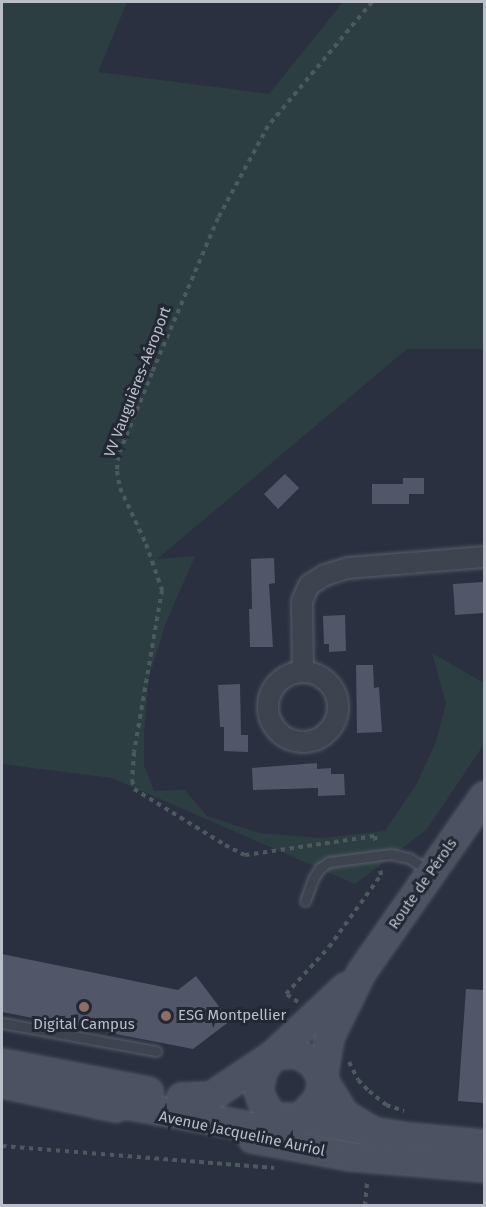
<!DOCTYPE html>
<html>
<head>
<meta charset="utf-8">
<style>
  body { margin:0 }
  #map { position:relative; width:486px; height:1207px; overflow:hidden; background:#2a3040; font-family:"Fira Sans",sans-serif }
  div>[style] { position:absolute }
  .green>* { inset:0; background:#2d3e42 }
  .building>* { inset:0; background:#515768 }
  .path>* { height:4px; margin-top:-2px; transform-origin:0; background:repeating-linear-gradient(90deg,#4c5a60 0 4.5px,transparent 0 9px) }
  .roads { filter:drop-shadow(0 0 2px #595e6a) drop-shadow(0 0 2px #595e6a) }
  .lane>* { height:9px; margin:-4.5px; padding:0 4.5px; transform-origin:4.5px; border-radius:4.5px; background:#3e4350 }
  .street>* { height:20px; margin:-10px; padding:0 10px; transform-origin:10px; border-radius:10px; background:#3e4350 }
  .street>.ring { margin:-10px; padding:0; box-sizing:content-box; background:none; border:20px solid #3e4350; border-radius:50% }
  .secondary>* { height:27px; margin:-13.5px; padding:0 13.5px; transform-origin:13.5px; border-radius:13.5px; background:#4d5262 }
  .dots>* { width:16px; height:16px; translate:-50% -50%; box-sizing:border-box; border:3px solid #232835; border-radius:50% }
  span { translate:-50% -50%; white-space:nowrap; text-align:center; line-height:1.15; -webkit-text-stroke:6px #232835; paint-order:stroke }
  .street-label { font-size:15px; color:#bbbfca }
  .poi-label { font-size:15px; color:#bbbfca }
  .left { translate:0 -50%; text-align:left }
  .frame { position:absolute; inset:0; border:3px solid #bbbfca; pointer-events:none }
</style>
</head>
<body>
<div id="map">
  <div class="green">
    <div style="clip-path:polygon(2px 2px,127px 2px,98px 72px,269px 94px,343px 2px,484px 2px,484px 349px,407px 349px,157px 559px,195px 556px,165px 625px,149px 677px,144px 733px,144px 765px,154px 791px,185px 790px,207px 816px,259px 833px,320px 838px,385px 831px,416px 785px,436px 742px,446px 703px,432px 653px,484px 683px,484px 744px,427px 829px,355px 884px,112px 778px,2px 764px)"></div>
  </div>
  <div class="building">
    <div style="clip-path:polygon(285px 474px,299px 488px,278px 509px,264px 494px)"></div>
    <div style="clip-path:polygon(403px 478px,424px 478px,424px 494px,409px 494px,409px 504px,372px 504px,372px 484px,403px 484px)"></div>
    <div style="clip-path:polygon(274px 558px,275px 583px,269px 584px,273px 647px,250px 647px,249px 609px,252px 609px,251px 559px)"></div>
    <div style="clip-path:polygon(484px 582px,484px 613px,455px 615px,453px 584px)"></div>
    <div style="clip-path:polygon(345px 615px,346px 651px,329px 652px,329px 644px,324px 644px,323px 616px)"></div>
    <div style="clip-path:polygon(356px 665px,373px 665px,374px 688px,379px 687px,382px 732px,357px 733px)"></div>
    <div style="clip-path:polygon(240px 684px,241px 735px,248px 735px,248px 752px,224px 751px,224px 727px,220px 727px,218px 685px)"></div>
    <div style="clip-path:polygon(317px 763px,317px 769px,331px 768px,331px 774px,344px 774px,345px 795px,318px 796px,318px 788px,253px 790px,252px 768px)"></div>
    <div style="clip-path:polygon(2px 954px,178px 990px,196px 976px,230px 1021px,193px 1049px,2px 1012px)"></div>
    <div style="clip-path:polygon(466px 989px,484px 990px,484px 1103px,458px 1101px)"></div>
  </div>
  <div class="path">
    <div style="left:372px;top:2px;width:162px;rotate:130deg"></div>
    <div style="left:268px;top:126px;width:105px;rotate:118.5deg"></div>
    <div style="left:218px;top:218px;width:168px;rotate:113.1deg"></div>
    <div style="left:152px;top:373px;width:90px;rotate:112.3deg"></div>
    <div style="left:118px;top:456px;width:15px;rotate:94deg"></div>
    <div style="left:117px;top:471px;width:17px;rotate:80deg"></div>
    <div style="left:120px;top:488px;width:62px;rotate:65.1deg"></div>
    <div style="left:146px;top:544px;width:49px;rotate:70.8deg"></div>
    <div style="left:162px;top:590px;width:164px;rotate:99.8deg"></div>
    <div style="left:134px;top:752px;width:28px;rotate:94deg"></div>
    <div style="left:132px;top:780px;width:9px;rotate:77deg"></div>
    <div style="left:134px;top:789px;width:107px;rotate:31.6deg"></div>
    <div style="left:225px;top:845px;width:22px;rotate:27deg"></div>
    <div style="left:245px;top:855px;width:131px;rotate:-8.3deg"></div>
    <div style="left:375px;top:836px;width:8px;rotate:83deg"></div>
    <div style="left:298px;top:1002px;width:14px;rotate:-146deg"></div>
    <div style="left:286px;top:994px;width:64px;rotate:-47.5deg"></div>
    <div style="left:329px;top:947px;width:89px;rotate:-54.2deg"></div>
    <div style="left:381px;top:875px;width:6px;rotate:-99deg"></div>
    <div style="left:349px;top:1062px;width:20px;rotate:63deg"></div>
    <div style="left:358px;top:1080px;width:16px;rotate:45deg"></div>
    <div style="left:369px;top:1091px;width:22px;rotate:39deg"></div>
    <div style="left:386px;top:1105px;width:19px;rotate:18deg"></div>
    <div style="left:2px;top:1146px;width:273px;rotate:4.6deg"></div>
    <div style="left:365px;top:1206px;width:25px;rotate:-85deg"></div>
  </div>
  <div class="roads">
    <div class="lane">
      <div style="left:305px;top:901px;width:23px;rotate:-70deg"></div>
      <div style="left:313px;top:879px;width:13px;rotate:-58deg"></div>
      <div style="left:320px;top:868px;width:11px;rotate:-34deg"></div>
      <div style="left:329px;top:862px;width:63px;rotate:-7.4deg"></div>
      <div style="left:391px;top:854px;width:18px;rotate:13deg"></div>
      <div style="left:409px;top:858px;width:24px;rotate:33deg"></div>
      <div style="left:2px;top:1023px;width:157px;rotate:10.3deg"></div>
    </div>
    <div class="street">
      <div style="left:303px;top:671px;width:70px;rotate:-90.8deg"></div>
      <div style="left:302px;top:601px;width:17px;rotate:-66deg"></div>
      <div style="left:309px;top:585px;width:19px;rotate:-32deg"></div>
      <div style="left:325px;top:575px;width:24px;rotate:-17deg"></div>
      <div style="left:348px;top:568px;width:136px;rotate:-4.6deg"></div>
      <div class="ring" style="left:268px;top:672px;width:50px;height:50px"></div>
    </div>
    <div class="secondary">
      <div style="left:2px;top:1063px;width:149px;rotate:10.9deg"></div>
      <div style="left:2px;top:1083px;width:116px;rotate:12deg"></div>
      <div style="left:181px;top:1097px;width:30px;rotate:-2deg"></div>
      <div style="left:211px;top:1096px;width:73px;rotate:-33.9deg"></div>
      <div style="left:272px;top:1055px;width:24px;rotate:-5deg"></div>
      <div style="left:296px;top:1053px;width:18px;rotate:29deg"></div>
      <div style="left:312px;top:1062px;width:61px;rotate:58.4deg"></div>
      <div style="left:344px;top:1114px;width:29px;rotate:31deg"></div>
      <div style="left:99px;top:1104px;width:20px;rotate:-3deg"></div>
      <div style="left:119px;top:1103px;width:133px;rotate:10deg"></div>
      <div style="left:250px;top:1126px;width:30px;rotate:2deg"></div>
      <div style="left:280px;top:1127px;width:21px;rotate:-23deg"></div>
      <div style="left:299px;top:1119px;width:30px;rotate:-48deg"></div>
      <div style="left:319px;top:1097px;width:61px;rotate:-80.5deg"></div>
      <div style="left:329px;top:1037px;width:72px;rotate:-63.8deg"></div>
      <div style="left:361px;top:972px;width:215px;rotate:-55.1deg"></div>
      <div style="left:286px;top:1117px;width:123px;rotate:9.4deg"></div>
      <div style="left:407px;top:1137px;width:77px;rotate:5.2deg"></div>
      <div style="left:288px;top:1135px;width:18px;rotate:-135deg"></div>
      <div style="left:275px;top:1122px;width:27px;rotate:-121deg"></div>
      <div style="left:261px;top:1099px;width:10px;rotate:-107deg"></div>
      <div style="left:258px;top:1089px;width:18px;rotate:-77deg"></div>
      <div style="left:262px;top:1071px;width:19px;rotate:-58deg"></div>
      <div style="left:272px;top:1055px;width:100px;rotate:-43deg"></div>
      <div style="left:252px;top:1138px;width:100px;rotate:10.4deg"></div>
      <div style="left:350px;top:1156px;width:134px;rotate:4.7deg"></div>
    </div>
  </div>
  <div class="dots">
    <div style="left:84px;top:1007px;background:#8d6e63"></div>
    <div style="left:166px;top:1016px;background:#8d6e63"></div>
  </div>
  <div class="street-label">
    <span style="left:138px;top:382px;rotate:-69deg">VV Vauguières-Aéroport</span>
    <span style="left:423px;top:884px;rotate:-55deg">Route de Pérols</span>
    <span style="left:242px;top:1134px;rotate:12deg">Avenue Jacqueline Auriol</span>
  </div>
  <div class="poi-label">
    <span class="left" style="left:178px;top:1016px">ESG Montpellier</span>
    <span style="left:84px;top:1025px">Digital Campus</span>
  </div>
  <div class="frame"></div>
</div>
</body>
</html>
